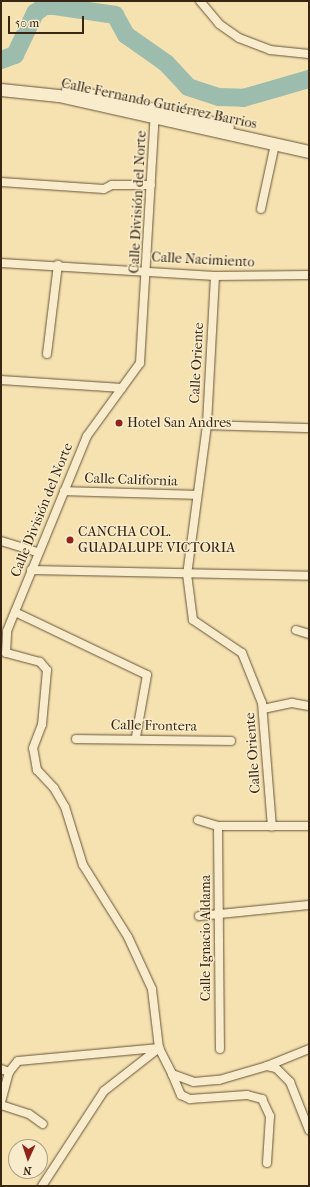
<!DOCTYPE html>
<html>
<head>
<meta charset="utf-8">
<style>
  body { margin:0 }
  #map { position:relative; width:310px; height:1187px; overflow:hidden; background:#f5e2b0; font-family:"IM FELL French Canon",serif }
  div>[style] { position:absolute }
  .river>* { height:18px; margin:-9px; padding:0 9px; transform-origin:9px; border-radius:9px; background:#9cbdae }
  .roads { filter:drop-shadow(0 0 1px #67553a) drop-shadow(0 0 1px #67553a) }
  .minor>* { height:8px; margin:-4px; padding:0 4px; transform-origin:4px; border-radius:4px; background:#f8eccc }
  .secondary>* { height:12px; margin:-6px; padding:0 6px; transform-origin:6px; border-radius:6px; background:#f8eccc }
  .dots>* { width:11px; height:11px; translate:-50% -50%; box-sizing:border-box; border:2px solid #f8eccc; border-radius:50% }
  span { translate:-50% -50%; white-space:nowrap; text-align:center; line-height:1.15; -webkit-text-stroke:3px #f8eccc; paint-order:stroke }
  .street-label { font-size:14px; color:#382613 }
  .poi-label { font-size:14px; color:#382613 }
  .left { translate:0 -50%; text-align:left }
  .frame { position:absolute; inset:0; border:2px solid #382613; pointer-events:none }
  .north { position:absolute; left:8px; top:1139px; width:40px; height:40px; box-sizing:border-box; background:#f8eccc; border:1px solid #ab9d82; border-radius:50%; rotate:183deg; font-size:11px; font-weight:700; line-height:16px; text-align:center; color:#382613 }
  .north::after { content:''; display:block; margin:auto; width:14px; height:18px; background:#8f2418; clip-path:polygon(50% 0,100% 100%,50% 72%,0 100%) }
  .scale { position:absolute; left:8px; top:16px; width:76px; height:18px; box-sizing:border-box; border:2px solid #382613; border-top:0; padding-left:5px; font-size:12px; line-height:14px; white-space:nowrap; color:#382613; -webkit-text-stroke:3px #f8eccc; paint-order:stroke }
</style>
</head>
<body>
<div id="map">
  <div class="river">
    <div style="left:1px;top:60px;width:15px;rotate:-20deg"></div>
    <div style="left:15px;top:55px;width:47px;rotate:-64.5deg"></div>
    <div style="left:35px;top:13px;width:12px;rotate:-35deg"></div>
    <div style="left:45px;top:6px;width:10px"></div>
    <div style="left:55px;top:6px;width:61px;rotate:8.5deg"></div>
    <div style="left:115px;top:15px;width:23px;rotate:61deg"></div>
    <div style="left:126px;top:35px;width:49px;rotate:35deg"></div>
    <div style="left:166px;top:63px;width:33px;rotate:47deg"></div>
    <div style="left:188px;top:87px;width:33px;rotate:18deg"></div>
    <div style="left:219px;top:97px;width:24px;rotate:2deg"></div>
    <div style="left:243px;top:98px;width:69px;rotate:-16.1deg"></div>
  </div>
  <div class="roads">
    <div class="minor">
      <div style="left:200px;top:1px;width:30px;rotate:50deg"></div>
      <div style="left:219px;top:24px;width:24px;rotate:35deg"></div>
      <div style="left:239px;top:38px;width:33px;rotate:21deg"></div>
      <div style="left:270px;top:50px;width:39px;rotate:6deg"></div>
      <div style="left:1px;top:182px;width:103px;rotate:3.9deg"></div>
      <div style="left:104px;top:189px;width:9px;rotate:-27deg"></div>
      <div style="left:112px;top:185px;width:39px"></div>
      <div style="left:261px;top:209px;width:66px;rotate:-77.8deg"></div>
      <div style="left:1px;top:263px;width:214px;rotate:3.5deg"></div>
      <div style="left:215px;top:276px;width:94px;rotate:-0.6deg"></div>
      <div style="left:215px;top:276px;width:149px;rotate:93.1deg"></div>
      <div style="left:207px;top:425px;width:150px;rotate:97.6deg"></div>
      <div style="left:187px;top:574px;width:46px;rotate:82.6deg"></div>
      <div style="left:193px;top:620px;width:59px;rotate:34deg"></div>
      <div style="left:242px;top:653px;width:54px;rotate:68.2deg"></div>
      <div style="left:262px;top:703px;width:124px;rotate:85.4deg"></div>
      <div style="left:47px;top:354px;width:90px;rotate:-83deg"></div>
      <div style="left:1px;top:380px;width:121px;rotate:3.8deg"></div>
      <div style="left:207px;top:425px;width:102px;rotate:1.7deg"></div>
      <div style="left:64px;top:491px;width:133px;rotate:1.7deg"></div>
      <div style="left:1px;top:541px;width:39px;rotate:17deg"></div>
      <div style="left:31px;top:570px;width:278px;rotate:1.2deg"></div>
      <div style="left:15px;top:612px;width:146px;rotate:25.5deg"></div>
      <div style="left:147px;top:675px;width:63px;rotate:100.1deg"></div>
      <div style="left:296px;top:630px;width:14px;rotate:17deg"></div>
      <div style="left:263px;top:709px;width:30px;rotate:-12deg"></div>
      <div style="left:292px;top:703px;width:17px;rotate:10deg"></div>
      <div style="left:76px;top:739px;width:155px;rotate:0.7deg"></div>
      <div style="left:198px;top:820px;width:21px;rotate:17deg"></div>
      <div style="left:218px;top:826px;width:91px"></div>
      <div style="left:218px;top:826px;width:223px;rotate:89.5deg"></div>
      <div style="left:199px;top:916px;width:111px;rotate:-5.7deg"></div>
      <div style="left:267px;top:1066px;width:45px;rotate:-22deg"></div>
      <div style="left:1px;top:1069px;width:9px;rotate:21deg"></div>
      <div style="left:172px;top:1074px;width:23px;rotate:67deg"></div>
      <div style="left:181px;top:1095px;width:10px;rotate:24deg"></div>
      <div style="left:190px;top:1099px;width:57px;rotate:-4deg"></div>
      <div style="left:247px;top:1095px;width:16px;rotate:15deg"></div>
      <div style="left:262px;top:1099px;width:19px;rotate:65deg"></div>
      <div style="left:270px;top:1116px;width:47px;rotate:93.7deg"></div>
      <div style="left:1px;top:1102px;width:31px;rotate:-75deg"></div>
      <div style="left:9px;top:1072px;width:14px;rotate:-51deg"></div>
      <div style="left:18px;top:1061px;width:142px;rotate:-5.3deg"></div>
      <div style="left:159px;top:1048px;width:29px;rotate:63deg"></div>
      <div style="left:172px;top:1074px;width:23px;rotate:20deg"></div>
      <div style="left:194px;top:1082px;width:25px;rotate:-5deg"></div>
      <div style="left:219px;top:1080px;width:50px;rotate:-16.3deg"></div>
      <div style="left:267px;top:1066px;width:9px;rotate:13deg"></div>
      <div style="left:276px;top:1068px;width:20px;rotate:45deg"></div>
      <div style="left:290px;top:1082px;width:52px;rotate:68.4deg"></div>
      <div style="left:1px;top:1105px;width:29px;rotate:18deg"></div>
      <div style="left:29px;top:1114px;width:17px;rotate:36deg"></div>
      <div style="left:42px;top:1186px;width:113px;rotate:-56.9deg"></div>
      <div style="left:104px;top:1091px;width:70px;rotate:-38deg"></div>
      <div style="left:159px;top:1048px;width:59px;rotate:-96.8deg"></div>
      <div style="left:152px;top:989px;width:57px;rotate:-114.8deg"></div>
      <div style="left:128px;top:937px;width:85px;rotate:-122deg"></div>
      <div style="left:83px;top:865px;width:61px;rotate:-107.2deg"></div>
      <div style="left:65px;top:807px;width:22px;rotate:-120deg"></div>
      <div style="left:54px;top:788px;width:25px;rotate:-133deg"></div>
      <div style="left:37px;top:770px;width:22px;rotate:-100deg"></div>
      <div style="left:33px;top:748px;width:25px;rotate:-69deg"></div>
      <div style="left:42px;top:725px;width:55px;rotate:-84.8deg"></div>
      <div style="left:47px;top:670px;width:11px;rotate:-131deg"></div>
      <div style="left:40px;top:662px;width:35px;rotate:-165deg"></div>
      <div style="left:6px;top:653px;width:22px;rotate:-87deg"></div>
      <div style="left:7px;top:631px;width:211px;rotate:-67.7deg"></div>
      <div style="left:87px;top:436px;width:90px;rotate:-54deg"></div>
      <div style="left:140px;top:363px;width:249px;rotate:-86.6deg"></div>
    </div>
    <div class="secondary">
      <div style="left:1px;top:90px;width:58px;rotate:5.9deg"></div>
      <div style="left:59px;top:96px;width:256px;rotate:12.6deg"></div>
      <div style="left:68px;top:90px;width:164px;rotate:13deg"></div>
    </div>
  </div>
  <div class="dots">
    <div style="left:119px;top:423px;background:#8f2418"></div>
    <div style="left:70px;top:540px;background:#8f2418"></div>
  </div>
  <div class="street-label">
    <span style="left:159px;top:104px;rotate:12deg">Calle Fernando Gutiérrez Barrios</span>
    <span style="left:138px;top:202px;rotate:-87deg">Calle División del Norte</span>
    <span style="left:203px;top:260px;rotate:3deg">Calle Nacimiento</span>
    <span style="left:197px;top:363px;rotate:-87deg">Calle Oriente</span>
    <span style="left:131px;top:480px;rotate:2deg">Calle California</span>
    <span style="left:42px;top:510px;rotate:-68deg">Calle División del Norte</span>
    <span style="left:154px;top:726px;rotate:1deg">Calle Frontera</span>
    <span style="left:253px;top:753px;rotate:-94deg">Calle Oriente</span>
    <span style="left:206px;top:938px;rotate:-90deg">Calle Ignacio Aldama</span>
  </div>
  <div class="poi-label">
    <span class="left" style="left:127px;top:423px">Hotel San Andres</span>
    <span class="left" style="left:78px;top:540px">CANCHA COL.<br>GUADALUPE VICTORIA</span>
  </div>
  <div class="frame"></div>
  <div class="north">N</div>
  <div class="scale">50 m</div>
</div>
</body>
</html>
